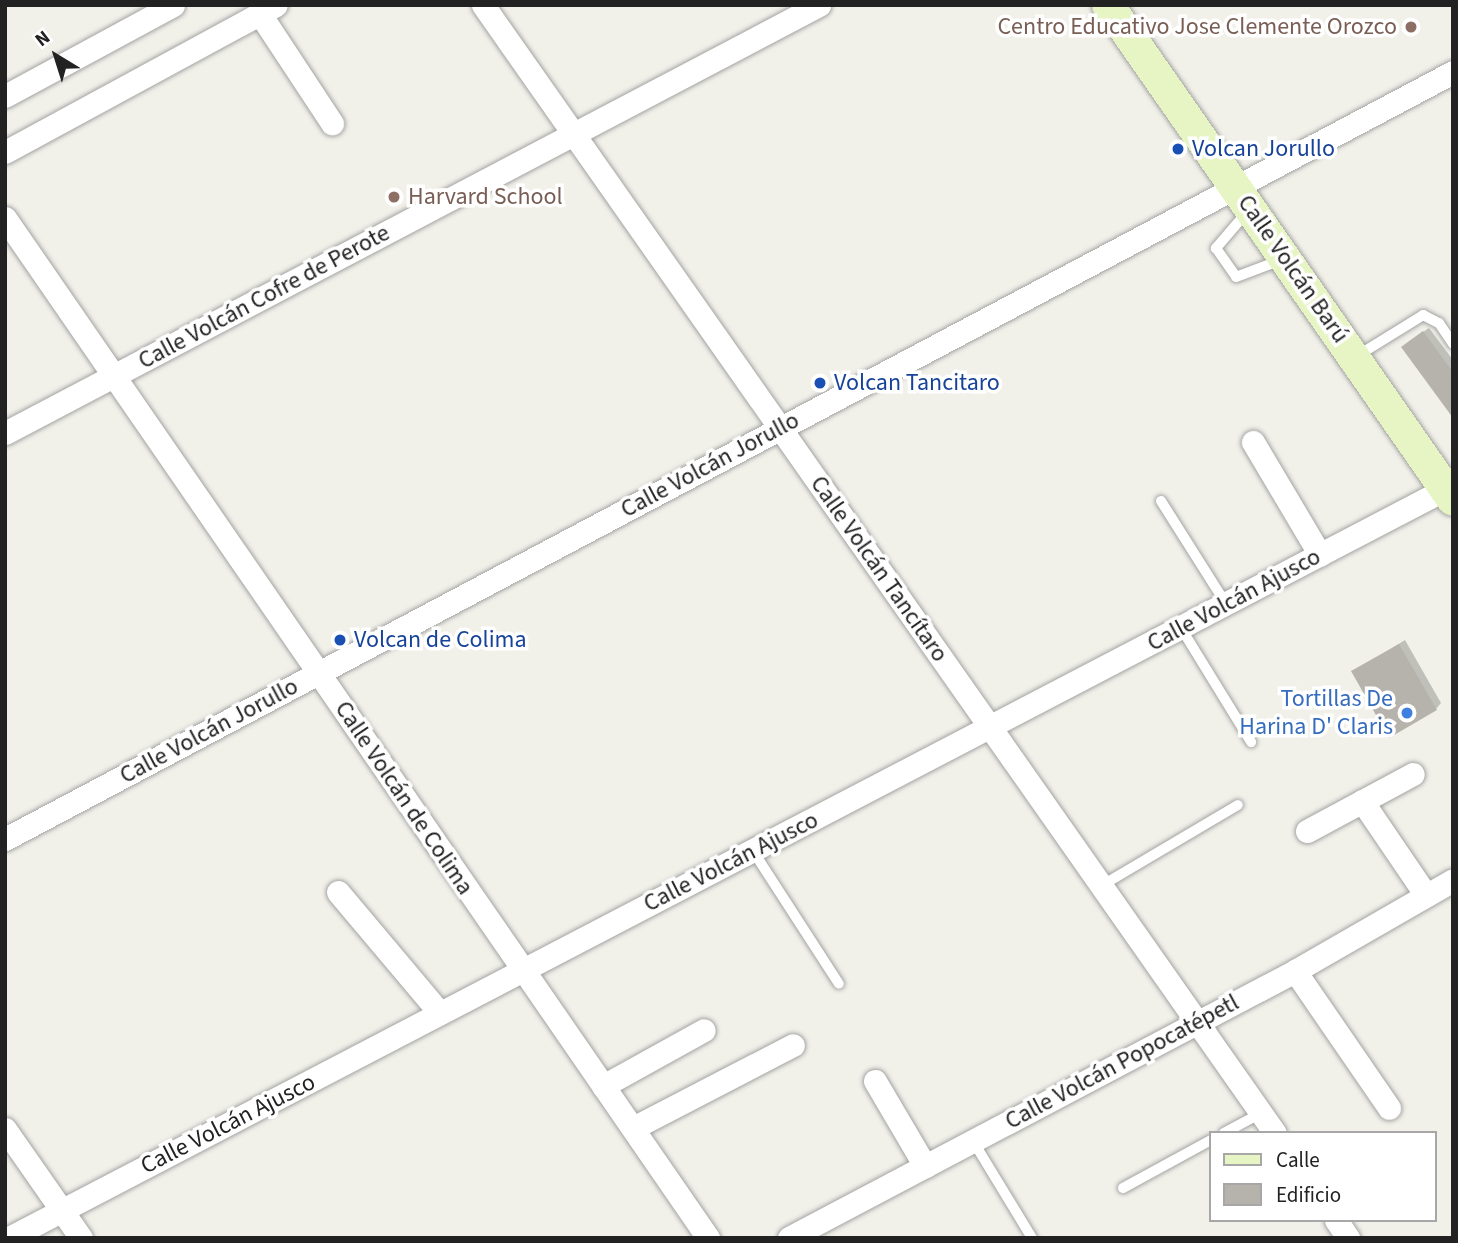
<!DOCTYPE html>
<html>
<head>
<meta charset="utf-8">
<style>
  body { margin:0 }
  #map { position:relative; width:1458px; height:1243px; overflow:hidden; background:#f1f0e9; font-family:"Source Sans 3",sans-serif }
  div>[style] { position:absolute }
  .shadow>* { inset:0; background:#0003 }
  .building>* { inset:0; background:#b6b3ac }
  .roads { filter:drop-shadow(0 0 2px #a3a3a3) drop-shadow(0 0 2px #a3a3a3) }
  .lane>* { height:10px; margin:-5px; padding:0 5px; transform-origin:5px; border-radius:5px; background:#fff }
  .street>* { height:23px; margin:-11.5px; padding:0 11.5px; transform-origin:11.5px; border-radius:11.5px; background:#fff }
  .secondary>* { height:32px; margin:-16px; padding:0 16px; transform-origin:16px; border-radius:16px; background:#e7f4c4 }
  .dots>* { width:19px; height:19px; translate:-50% -50%; box-sizing:border-box; border:4px solid #fff; border-radius:50% }
  span { translate:-50% -50%; white-space:nowrap; text-align:center; line-height:1.15; -webkit-text-stroke:7px #fff; paint-order:stroke }
  .education-label { font-size:24px; color:#785e54 }
  .right { translate:-100% -50%; text-align:right }
  .left { translate:0 -50%; text-align:left }
  .transit-label { font-size:24px; color:#164399 }
  .street-label { font-size:24px; color:#222 }
  .shop-label { font-size:24px; color:#366cbe }
  .frame { position:absolute; inset:0; border:7px solid #222; pointer-events:none }
  .legend { position:absolute; left:1209px; top:1131px; width:228px; height:91px; box-sizing:border-box; background:#fff; border:2px solid #a7a7a7; margin:0; padding:9px 12px; list-style:none; font-size:21px; color:#222 }
  .legend li { display:flex; align-items:center; gap:14px; height:35px }
  .legend b { width:35px; border:2px solid #a7a7a7 }
  .north { position:absolute; left:21px; top:21px; width:70px; height:70px; -webkit-text-stroke:5px #fff; paint-order:stroke; rotate:322deg; font-size:19px; font-weight:700; line-height:28px; text-align:center; color:#222 }
  .north::after { content:''; display:block; margin:auto; width:24px; height:32px; background:#222; clip-path:polygon(50% 0,100% 100%,50% 72%,0 100%) }
</style>
</head>
<body>
<div id="map">
  <div class="shadow">
    <div style="clip-path:polygon(1429px 328px,1453px 360px,1453px 415px,1408px 342px)"></div>
    <div style="clip-path:polygon(1405px 640px,1441px 703px,1436px 709px,1353px 672px)"></div>
  </div>
  <div class="building">
    <div style="clip-path:polygon(1423px 331px,1453px 372px,1453px 418px,1401px 347px)"></div>
    <div style="clip-path:polygon(1399px 644px,1437px 710px,1389px 738px,1351px 671px)"></div>
  </div>
  <div class="roads">
    <div class="lane">
      <div style="left:1247px;top:212px;width:48px;rotate:130.7deg"></div>
      <div style="left:1216px;top:248px;width:35px;rotate:55deg"></div>
      <div style="left:1236px;top:277px;width:48px;rotate:-20.7deg"></div>
      <div style="left:1357px;top:356px;width:78px;rotate:-31.8deg"></div>
      <div style="left:1423px;top:315px;width:18px;rotate:27deg"></div>
      <div style="left:1439px;top:323px;width:25px;rotate:56deg"></div>
      <div style="left:1161px;top:501px;width:122px;rotate:57.7deg"></div>
      <div style="left:1181px;top:628px;width:134px;rotate:58.4deg"></div>
      <div style="left:753px;top:851px;width:158px;rotate:57.1deg"></div>
      <div style="left:1101px;top:886px;width:159px;rotate:-30.6deg"></div>
      <div style="left:1224px;top:1133px;width:42px;rotate:-28.4deg"></div>
      <div style="left:973px;top:1141px;width:114px;rotate:58.7deg"></div>
      <div style="left:1123px;top:1188px;width:100px;rotate:-28.6deg"></div>
    </div>
    <div class="street">
      <div style="left:483px;top:5px;width:1378px;rotate:54.93deg"></div>
      <div style="left:260px;top:14px;width:131px;rotate:56.6deg"></div>
      <div style="left:5px;top:96px;width:191px;rotate:-28.4deg"></div>
      <div style="left:5px;top:152px;width:308px;rotate:-28.5deg"></div>
      <div style="left:5px;top:218px;width:1239px;rotate:55.42deg"></div>
      <div style="left:5px;top:433px;width:920px;rotate:-27.74deg"></div>
      <div style="left:1253px;top:442px;width:131px;rotate:59.3deg"></div>
      <div style="left:1362px;top:801px;width:114px;rotate:55.8deg"></div>
      <div style="left:1307px;top:831px;width:120px;rotate:-28.3deg"></div>
      <div style="left:5px;top:839px;width:1639px;rotate:-27.91deg"></div>
      <div style="left:338px;top:892px;width:158px;rotate:49.9deg"></div>
      <div style="left:1295px;top:971px;width:166px;rotate:55.5deg"></div>
      <div style="left:875px;top:1081px;width:99px;rotate:59.5deg"></div>
      <div style="left:603px;top:1086px;width:115px;rotate:-29deg"></div>
      <div style="left:633px;top:1128px;width:180px;rotate:-27.4deg"></div>
      <div style="left:5px;top:1129px;width:133px;rotate:55.1deg"></div>
      <div style="left:1336px;top:1220px;width:22px;rotate:56deg"></div>
      <div style="left:9px;top:1238px;width:1629px;rotate:-27.54deg"></div>
      <div style="left:789px;top:1238px;width:572px;rotate:-27.82deg"></div>
      <div style="left:1295px;top:971px;width:182px;rotate:-29.9deg"></div>
    </div>
    <div class="secondary">
      <div style="left:1108px;top:5px;width:603px;rotate:55.12deg"></div>
    </div>
  </div>
  <div class="dots">
    <div style="left:1411px;top:27px;background:#8d6e63"></div>
    <div style="left:1178px;top:149px;background:#1a4fb4"></div>
    <div style="left:394px;top:197px;background:#8d6e63"></div>
    <div style="left:820px;top:383px;background:#1a4fb4"></div>
    <div style="left:340px;top:640px;background:#1a4fb4"></div>
    <div style="left:1407px;top:713px;background:#3f7fe0"></div>
  </div>
  <div class="education-label">
    <span class="right" style="left:1397px;top:27px">Centro Educativo Jose Clemente Orozco</span>
    <span class="left" style="left:408px;top:197px">Harvard School</span>
  </div>
  <div class="transit-label">
    <span class="left" style="left:1192px;top:149px">Volcan Jorullo</span>
    <span class="left" style="left:834px;top:383px">Volcan Tancitaro</span>
    <span class="left" style="left:354px;top:640px">Volcan de Colima</span>
  </div>
  <div class="street-label">
    <span style="left:1293px;top:269px;rotate:55deg">Calle Volcán Barú</span>
    <span style="left:264px;top:297px;rotate:-28deg">Calle Volcán Cofre de Perote</span>
    <span style="left:710px;top:465px;rotate:-28deg">Calle Volcán Jorullo</span>
    <span style="left:879px;top:569px;rotate:55deg">Calle Volcán Tancítaro</span>
    <span style="left:1234px;top:600px;rotate:-28deg">Calle Volcán Ajusco</span>
    <span style="left:209px;top:731px;rotate:-28deg">Calle Volcán Jorullo</span>
    <span style="left:404px;top:798px;rotate:56deg">Calle Volcán de Colima</span>
    <span style="left:731px;top:862px;rotate:-27deg">Calle Volcán Ajusco</span>
    <span style="left:1122px;top:1062px;rotate:-28deg">Calle Volcán Popocatépetl</span>
    <span style="left:228px;top:1124px;rotate:-27deg">Calle Volcán Ajusco</span>
  </div>
  <div class="shop-label">
    <span class="right" style="left:1393px;top:713px">Tortillas De<br>Harina D' Claris</span>
  </div>
  <div class="frame"></div>
  <ul class="legend">
  <li><b style="height:9px;background:#e7f4c4"></b>Calle</li>
  <li><b style="height:19px;background:#b6b3ac"></b>Edificio</li>
  </ul>
  <div class="north">N</div>
</div>
</body>
</html>
